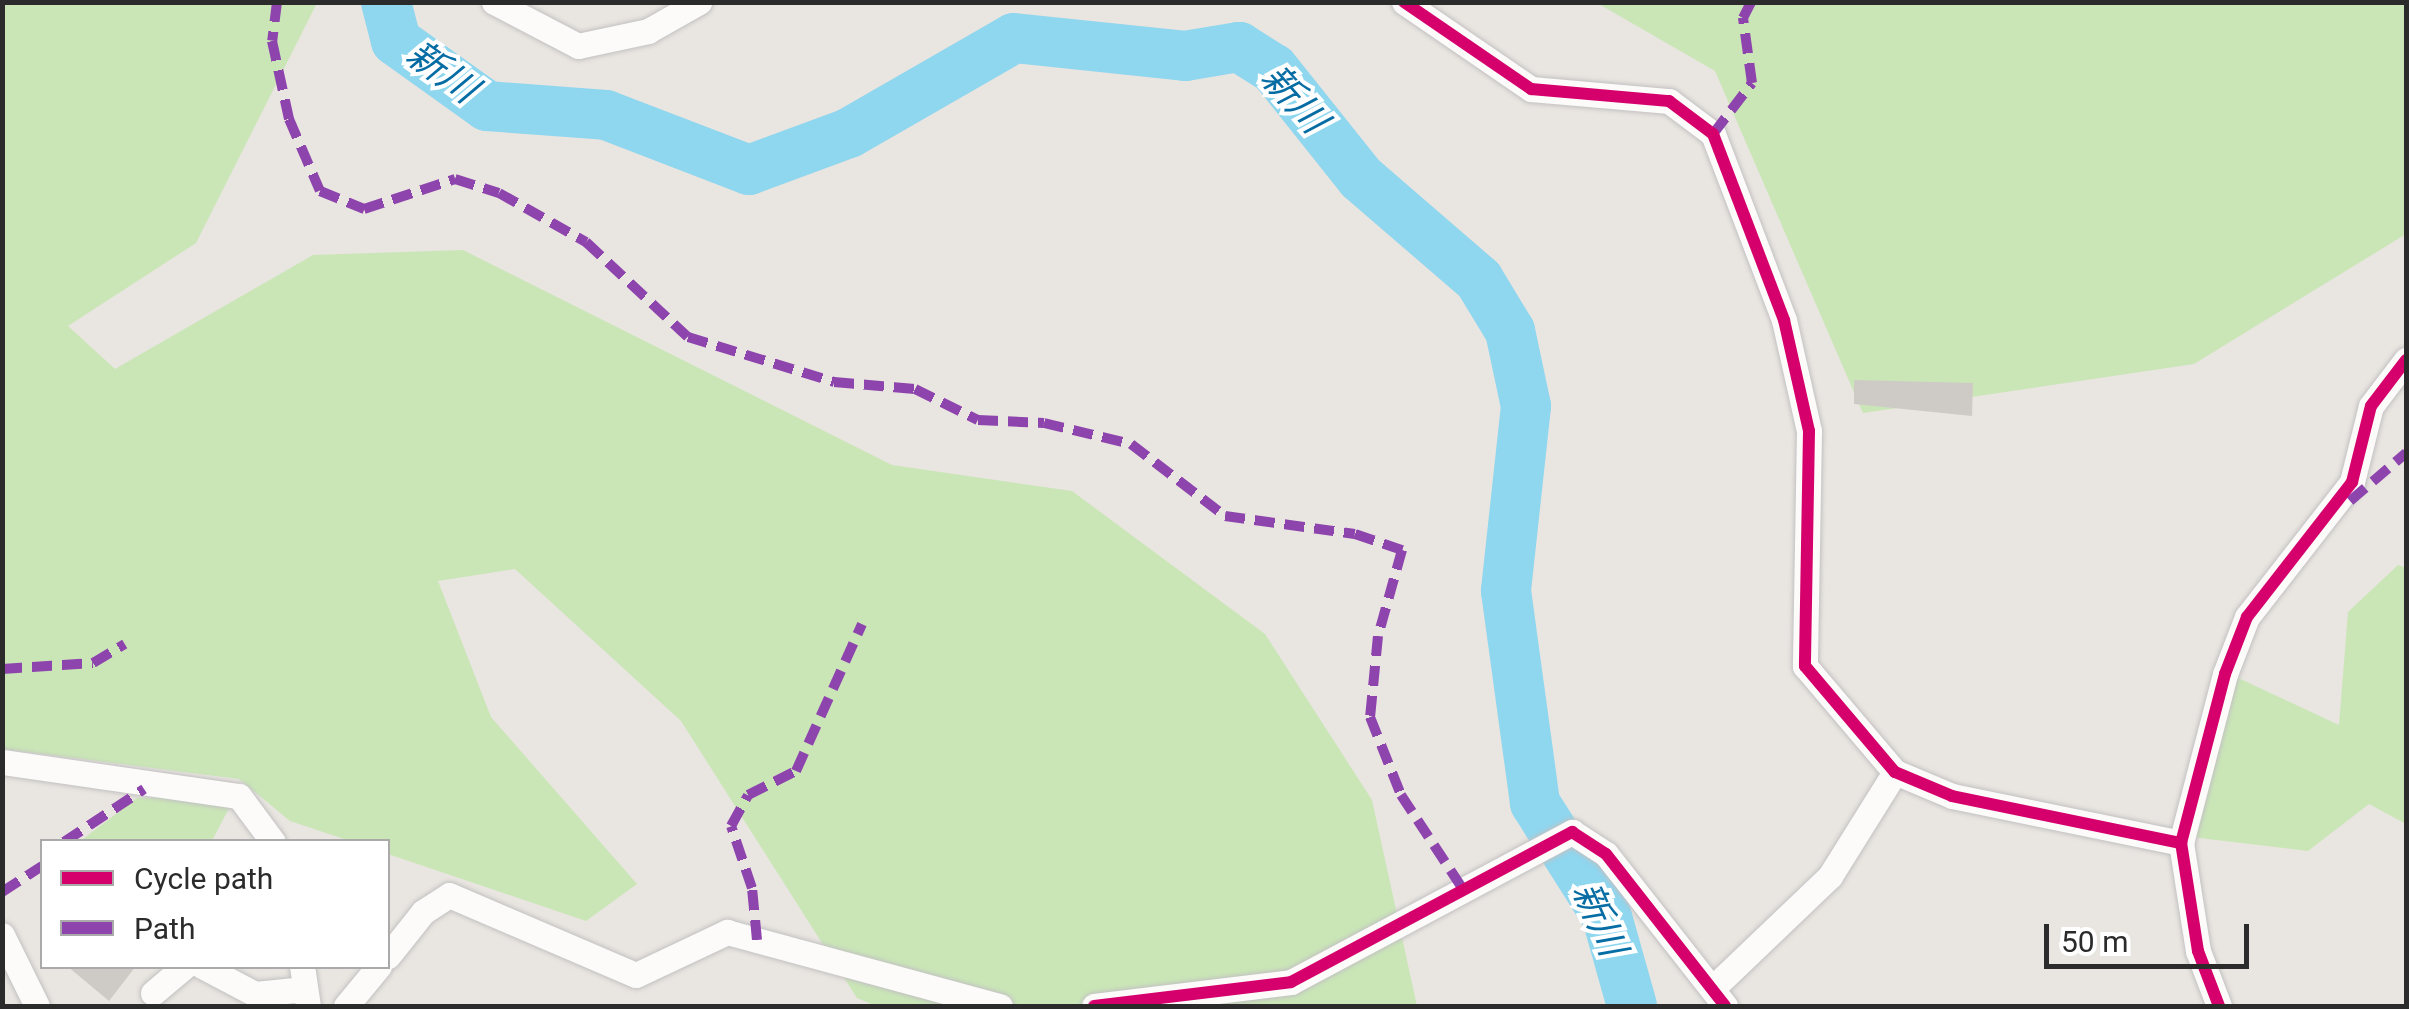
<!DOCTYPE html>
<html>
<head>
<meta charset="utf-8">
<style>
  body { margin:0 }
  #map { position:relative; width:2409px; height:1009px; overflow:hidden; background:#e9e5e0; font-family:Roboto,"Noto Sans JP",sans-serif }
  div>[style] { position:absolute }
  .green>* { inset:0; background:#cae6b7 }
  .river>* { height:50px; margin:-25px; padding:0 25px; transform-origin:25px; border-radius:25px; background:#8fd6ef }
  .building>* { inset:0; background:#cecbc7 }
  .roads { filter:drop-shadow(0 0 2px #c2c1c2) drop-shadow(0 0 2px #c2c1c2) }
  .minor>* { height:25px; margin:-12.5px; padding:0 12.5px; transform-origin:12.5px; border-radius:12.5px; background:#fcfbfa }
  .quiet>* { height:10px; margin-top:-5px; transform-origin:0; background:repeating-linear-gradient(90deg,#8e44ad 0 20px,transparent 0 30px) }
  .cycleway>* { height:12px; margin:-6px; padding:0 6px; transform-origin:6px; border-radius:6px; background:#d6006c }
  span { translate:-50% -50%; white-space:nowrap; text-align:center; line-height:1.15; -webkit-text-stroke:8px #fff; paint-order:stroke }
  .water-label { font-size:38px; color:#066da4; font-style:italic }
  .frame { position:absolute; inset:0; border:5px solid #2b2b2b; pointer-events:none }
  .legend { position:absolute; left:40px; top:839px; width:350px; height:130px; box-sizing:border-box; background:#fff; border:2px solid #aaa; margin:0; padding:12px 18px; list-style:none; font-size:30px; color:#2b2b2b }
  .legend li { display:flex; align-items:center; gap:20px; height:50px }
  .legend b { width:50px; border:2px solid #aaa }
  .scale { position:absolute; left:2044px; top:924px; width:205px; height:45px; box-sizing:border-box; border:5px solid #2b2b2b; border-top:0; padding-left:12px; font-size:30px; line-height:35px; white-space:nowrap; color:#2b2b2b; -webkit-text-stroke:8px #fff; paint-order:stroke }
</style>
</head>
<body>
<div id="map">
  <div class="green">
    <div style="clip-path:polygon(2px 3px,317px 3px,196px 243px,68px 326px,115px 369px,313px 255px,463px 250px,892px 465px,1072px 491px,1265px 634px,1372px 800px,1417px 1006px,876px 1006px,857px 998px,681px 721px,515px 569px,438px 581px,491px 717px,637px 884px,586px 921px,388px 854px,388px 842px,350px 841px,290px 821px,239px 779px,3px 749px)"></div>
    <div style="clip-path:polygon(1597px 3px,2406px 3px,2406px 234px,2194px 364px,1863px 413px,1715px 71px)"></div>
    <div style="clip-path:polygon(2398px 565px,2406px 568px,2406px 824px,2369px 804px,2308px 851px,2191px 837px,2232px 675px,2339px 725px,2348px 612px)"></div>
    <div style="clip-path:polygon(137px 798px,190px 798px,229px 808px,212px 841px,79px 842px)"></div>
  </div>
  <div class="river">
    <div style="left:386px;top:2px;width:40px;rotate:75.6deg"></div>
    <div style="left:396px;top:41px;width:112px;rotate:35.5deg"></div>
    <div style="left:487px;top:106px;width:119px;rotate:4.3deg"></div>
    <div style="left:606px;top:115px;width:153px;rotate:21deg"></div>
    <div style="left:749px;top:170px;width:107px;rotate:-20.3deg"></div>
    <div style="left:849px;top:133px;width:190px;rotate:-29.9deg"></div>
    <div style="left:1014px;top:38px;width:172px;rotate:6deg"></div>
    <div style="left:1185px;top:56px;width:55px;rotate:-9.5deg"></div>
    <div style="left:1239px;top:47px;width:41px;rotate:32.2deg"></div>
    <div style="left:1274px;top:69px;width:139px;rotate:51.4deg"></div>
    <div style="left:1361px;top:178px;width:156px;rotate:40.8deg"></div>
    <div style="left:1479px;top:280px;width:60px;rotate:58.7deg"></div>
    <div style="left:1510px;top:331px;width:77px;rotate:78deg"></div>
    <div style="left:1526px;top:406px;width:186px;rotate:96.2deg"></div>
    <div style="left:1506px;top:591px;width:214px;rotate:82.2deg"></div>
    <div style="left:1535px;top:803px;width:135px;rotate:57.7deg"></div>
    <div style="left:1607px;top:917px;width:92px;rotate:74.3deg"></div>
  </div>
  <div class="building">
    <div style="clip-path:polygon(1854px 380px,1973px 383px,1972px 416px,1854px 404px)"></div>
    <div style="clip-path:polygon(67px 966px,136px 966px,109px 1001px)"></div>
  </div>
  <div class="roads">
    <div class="minor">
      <div style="left:494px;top:2px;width:95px;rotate:27.6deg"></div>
      <div style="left:578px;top:46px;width:72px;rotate:-12.1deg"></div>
      <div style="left:648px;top:31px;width:59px;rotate:-29.6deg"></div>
      <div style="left:1404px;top:2px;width:154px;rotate:34.4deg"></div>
      <div style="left:1531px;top:89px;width:139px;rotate:5deg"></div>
      <div style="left:1669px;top:101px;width:55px;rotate:36.9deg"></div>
      <div style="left:1713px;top:134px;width:199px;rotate:69.1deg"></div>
      <div style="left:1784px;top:320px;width:114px;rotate:77.3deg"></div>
      <div style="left:1809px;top:431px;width:235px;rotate:91deg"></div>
      <div style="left:1805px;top:666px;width:139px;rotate:49.7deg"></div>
      <div style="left:1895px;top:772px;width:62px;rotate:22.8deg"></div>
      <div style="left:1952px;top:796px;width:234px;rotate:11.6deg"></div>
      <div style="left:2px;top:762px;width:239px;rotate:8.2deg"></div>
      <div style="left:239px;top:796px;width:57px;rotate:53.5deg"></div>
      <div style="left:2px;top:935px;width:79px;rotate:63.8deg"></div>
      <div style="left:388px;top:956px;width:56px;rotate:-51.5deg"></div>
      <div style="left:423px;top:912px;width:31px;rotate:-33deg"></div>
      <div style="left:449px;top:895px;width:203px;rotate:23.2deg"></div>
      <div style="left:636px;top:975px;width:101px;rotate:-25.3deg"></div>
      <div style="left:727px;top:932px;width:283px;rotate:15.2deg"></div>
      <div style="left:202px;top:966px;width:60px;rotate:27.8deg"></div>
      <div style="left:255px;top:994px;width:50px;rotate:-5.7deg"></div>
      <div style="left:302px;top:966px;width:40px;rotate:81.5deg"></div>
      <div style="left:1716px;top:985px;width:158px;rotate:-43.7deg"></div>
      <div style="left:1830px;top:876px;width:123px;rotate:-58deg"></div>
      <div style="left:153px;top:993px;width:42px;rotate:-40.2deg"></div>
      <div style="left:346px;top:1006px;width:52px;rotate:-50.5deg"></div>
      <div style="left:1094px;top:1006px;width:198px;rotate:-6.9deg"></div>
      <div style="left:1291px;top:982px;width:319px;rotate:-28.1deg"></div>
      <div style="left:1572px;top:832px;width:40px;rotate:32.9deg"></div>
      <div style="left:1606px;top:854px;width:193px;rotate:51.9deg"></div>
      <div style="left:2219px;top:1006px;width:59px;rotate:-110.9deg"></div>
      <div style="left:2198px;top:951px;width:109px;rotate:-98.9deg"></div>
      <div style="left:2181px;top:843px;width:175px;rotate:-75.4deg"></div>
      <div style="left:2225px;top:674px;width:61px;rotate:-68.9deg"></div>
      <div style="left:2247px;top:617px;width:171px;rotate:-52.1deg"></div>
      <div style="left:2352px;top:482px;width:78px;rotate:-76deg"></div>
      <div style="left:2371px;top:406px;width:58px;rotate:-52.7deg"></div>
    </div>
  </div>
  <div class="quiet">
    <div style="left:277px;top:2px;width:39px;rotate:97deg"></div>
    <div style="left:272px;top:41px;width:80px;rotate:77.7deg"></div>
    <div style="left:289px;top:119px;width:78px;rotate:66.7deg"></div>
    <div style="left:320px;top:191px;width:48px;rotate:22.2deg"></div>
    <div style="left:364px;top:209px;width:96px;rotate:-18.2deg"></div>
    <div style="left:455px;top:179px;width:46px;rotate:17.7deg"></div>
    <div style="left:499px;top:193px;width:100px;rotate:29.4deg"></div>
    <div style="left:586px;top:242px;width:139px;rotate:43deg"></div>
    <div style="left:688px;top:337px;width:153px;rotate:17.1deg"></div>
    <div style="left:834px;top:382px;width:81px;rotate:4.9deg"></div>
    <div style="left:915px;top:389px;width:70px;rotate:26.2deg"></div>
    <div style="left:978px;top:420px;width:66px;rotate:2.6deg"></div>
    <div style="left:1044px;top:423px;width:89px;rotate:13.6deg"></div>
    <div style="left:1131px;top:444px;width:118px;rotate:37.5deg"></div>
    <div style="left:1225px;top:516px;width:131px;rotate:7.9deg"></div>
    <div style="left:1355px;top:534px;width:50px;rotate:18.8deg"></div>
    <div style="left:1402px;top:550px;width:89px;rotate:105.6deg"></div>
    <div style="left:1378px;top:636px;width:81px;rotate:95.6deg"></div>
    <div style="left:1370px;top:717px;width:84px;rotate:68.3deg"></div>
    <div style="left:1401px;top:795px;width:115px;rotate:56.7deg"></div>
    <div style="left:1713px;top:134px;width:64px;rotate:-52.6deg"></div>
    <div style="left:1752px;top:83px;width:66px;rotate:-97.9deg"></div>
    <div style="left:1743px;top:18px;width:18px;rotate:-63deg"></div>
    <div style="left:2350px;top:501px;width:74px;rotate:-40.6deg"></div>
    <div style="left:2px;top:669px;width:91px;rotate:-3.8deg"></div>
    <div style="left:93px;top:663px;width:37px;rotate:-31deg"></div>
    <div style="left:64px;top:842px;width:96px;rotate:-33.5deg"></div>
    <div style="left:2px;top:892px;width:48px;rotate:-33deg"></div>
    <div style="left:757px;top:940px;width:52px;rotate:-95.5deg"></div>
    <div style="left:752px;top:888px;width:65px;rotate:-108.7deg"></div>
    <div style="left:731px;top:826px;width:35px;rotate:-61deg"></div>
    <div style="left:748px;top:795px;width:54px;rotate:-26.6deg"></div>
    <div style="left:796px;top:771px;width:161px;rotate:-65.8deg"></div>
  </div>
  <div class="cycleway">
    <div style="left:1404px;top:2px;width:154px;rotate:34.4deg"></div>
    <div style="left:1531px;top:89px;width:139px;rotate:5deg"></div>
    <div style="left:1669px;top:101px;width:55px;rotate:36.9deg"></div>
    <div style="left:1713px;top:134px;width:199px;rotate:69.1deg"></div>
    <div style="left:1784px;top:320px;width:114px;rotate:77.3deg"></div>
    <div style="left:1809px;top:431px;width:235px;rotate:91deg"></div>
    <div style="left:1805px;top:666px;width:139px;rotate:49.7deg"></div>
    <div style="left:1895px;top:772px;width:62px;rotate:22.8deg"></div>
    <div style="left:1952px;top:796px;width:234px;rotate:11.6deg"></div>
    <div style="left:1094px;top:1006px;width:198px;rotate:-6.9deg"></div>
    <div style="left:1291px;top:982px;width:319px;rotate:-28.1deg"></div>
    <div style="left:1572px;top:832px;width:40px;rotate:32.9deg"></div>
    <div style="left:1606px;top:854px;width:193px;rotate:51.9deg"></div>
    <div style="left:2219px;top:1006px;width:59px;rotate:-110.9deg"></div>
    <div style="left:2198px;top:951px;width:109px;rotate:-98.9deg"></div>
    <div style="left:2181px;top:843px;width:175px;rotate:-75.4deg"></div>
    <div style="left:2225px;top:674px;width:61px;rotate:-68.9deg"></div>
    <div style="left:2247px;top:617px;width:171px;rotate:-52.1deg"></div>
    <div style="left:2352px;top:482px;width:78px;rotate:-76deg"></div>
    <div style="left:2371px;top:406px;width:58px;rotate:-52.7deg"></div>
  </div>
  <div class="water-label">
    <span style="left:442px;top:72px;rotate:36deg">新川</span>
    <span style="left:1294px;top:99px;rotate:48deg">新川</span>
    <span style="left:1599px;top:919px;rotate:66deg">新川</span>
  </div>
  <div class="frame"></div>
  <ul class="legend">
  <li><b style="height:12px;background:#d6006c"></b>Cycle path</li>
  <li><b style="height:12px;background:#8e44ad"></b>Path</li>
  </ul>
  <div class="scale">50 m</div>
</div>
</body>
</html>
